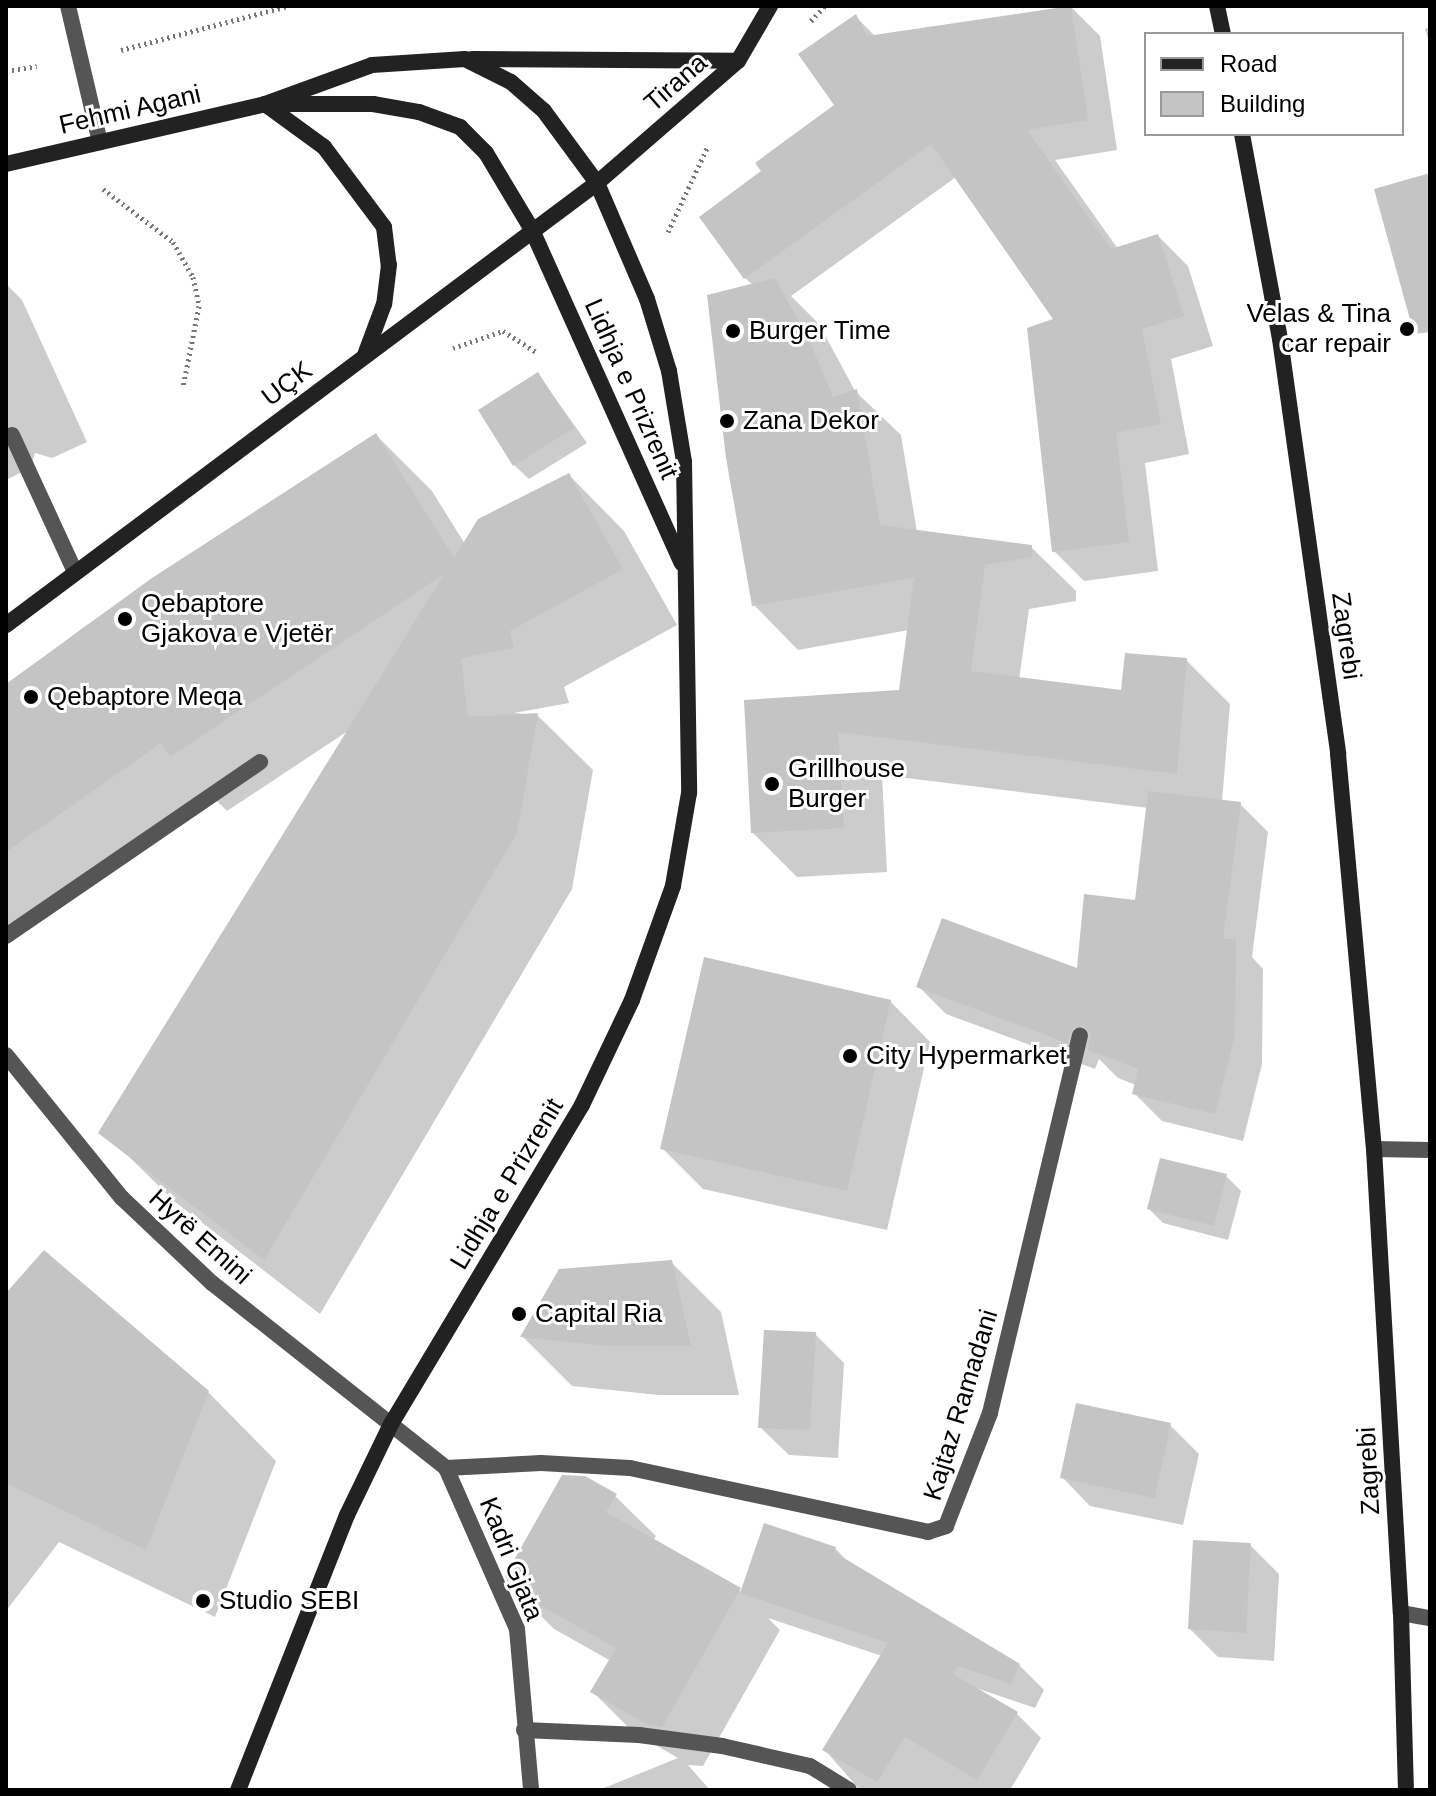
<!DOCTYPE html>
<html>
<head>
<meta charset="utf-8">
<style>
  body { margin:0 }
  #map { position:relative; width:1436px; height:1796px; overflow:hidden; background:#fff; font-family:Arial,sans-serif }
  div>[style] { position:absolute }
  .shadow>* { inset:0; background:#0003 }
  .building>* { inset:0; background:#c4c4c4 }
  .path>* { height:5px; margin-top:-2.5px; transform-origin:0; background:repeating-linear-gradient(90deg,#777 0 2px,transparent 0 6px) }
  .lane>* { height:16px; margin:-8px; padding:0 8px; transform-origin:8px; border-radius:8px; background:#555 }
  .street>* { height:16px; margin:-8px; padding:0 8px; transform-origin:8px; border-radius:8px; background:#555 }
  .secondary>* { height:16px; margin:-8px; padding:0 8px; transform-origin:8px; border-radius:8px; background:#222 }
  .dots>* { width:22px; height:22px; translate:-50% -50%; box-sizing:border-box; border:4px solid #fff; border-radius:50% }
  span { translate:-50% -50%; white-space:nowrap; text-align:center; line-height:1.15; -webkit-text-stroke:6px #fff; paint-order:stroke }
  .street-label { font-size:26px; color:#000 }
  .poi-label { font-size:26px; color:#000 }
  .right { translate:-100% -50%; text-align:right }
  .left { translate:0 -50%; text-align:left }
  .frame { position:absolute; inset:0; border:8px solid #000; pointer-events:none }
  .legend { position:absolute; left:1144px; top:32px; width:260px; height:104px; box-sizing:border-box; background:#fff; border:2px solid #999; margin:0; padding:10px 14px; list-style:none; font-size:24px; color:#000 }
  .legend li { display:flex; align-items:center; gap:16px; height:40px }
  .legend b { width:40px; border:2px solid #999 }
</style>
</head>
<body>
<div id="map">
  <div class="shadow">
    <div style="clip-path:polygon(1070px 6px,1100px 36px,1117px 150px,1055px 160px,1118px 249px,1158px 236px,1188px 266px,1213px 346px,1171px 359px,1189px 454px,1145px 463px,1158px 571px,1084px 581px,1054px 551px,1057px 320px,956px 177px,791px 296px,819px 324px,855px 391px,901px 435px,917px 532px,1031px 547px,1076px 591px,1076px 601px,1029px 609px,1019px 680px,1123px 693px,1186px 660px,1230px 704px,1222px 802px,1240px 804px,1268px 832px,1252px 957px,1263px 969px,1262px 1064px,1243px 1141px,1162px 1121px,1134px 1093px,1136px 1085px,1118px 1078px,1099px 1059px,1095px 1069px,946px 1014px,918px 986px,1079px 971px,1137px 902px,1148px 808px,882px 775px,887px 872px,797px 877px,753px 833px,748px 702px,900px 692px,909px 630px,798px 650px,754px 605px,753px 285px,745px 278px,764px 171px,837px 106px,855px 16px,876px 37px)"></div>
    <div style="clip-path:polygon(1430px 27px,1430px 44px,1425px 29px)"></div>
    <div style="clip-path:polygon(6px 284px,22px 300px,87px 442px,52px 458px,35px 453px,30px 468px,6px 480px)"></div>
    <div style="clip-path:polygon(538px 374px,587px 443px,529px 479px,514px 465px)"></div>
    <div style="clip-path:polygon(376px 435px,432px 491px,465px 544px,569px 475px,624px 531px,677px 625px,564px 687px,569px 703px,514px 713px,537px 715px,593px 770px,572px 889px,320px 1314px,174px 1201px,117px 1145px,351px 729px,227px 811px,215px 799px,6px 945px,6px 686px,84px 627px)"></div>
    <div style="clip-path:polygon(890px 1001px,930px 1042px,887px 1230px,703px 1189px,662px 1148px)"></div>
    <div style="clip-path:polygon(1226px 1176px,1241px 1191px,1228px 1240px,1163px 1223px,1149px 1209px)"></div>
    <div style="clip-path:polygon(671px 1262px,721px 1312px,739px 1395px,659px 1395px,572px 1386px,523px 1337px)"></div>
    <div style="clip-path:polygon(6px 1296px,208px 1392px,276px 1461px,215px 1617px,59px 1542px,6px 1611px)"></div>
    <div style="clip-path:polygon(815px 1334px,844px 1363px,838px 1458px,789px 1455px,760px 1427px)"></div>
    <div style="clip-path:polygon(1170px 1425px,1199px 1454px,1183px 1525px,1090px 1506px,1062px 1477px)"></div>
    <div style="clip-path:polygon(615px 1496px,656px 1536px,653px 1541px,743px 1593px,835px 1548px,850px 1564px,1019px 1665px,1044px 1690px,1035px 1708px,976px 1688px,1017px 1714px,1041px 1738px,1010px 1790px,860px 1790px,824px 1749px,882px 1656px,768px 1618px,780px 1630px,703px 1766px,688px 1765px,710px 1790px,599px 1790px,678px 1758px,633px 1732px,593px 1692px,611px 1661px,554px 1629px,513px 1588px)"></div>
    <div style="clip-path:polygon(1250px 1545px,1279px 1574px,1274px 1661px,1218px 1657px,1190px 1629px)"></div>
  </div>
  <div class="building">
    <div style="clip-path:polygon(1071px 6px,1088px 120px,1027px 130px,1111px 249px,1158px 234px,1184px 316px,1142px 329px,1161px 424px,1116px 433px,1129px 542px,1052px 552px,1027px 328px,1053px 319px,931px 144px,744px 279px,699px 217px,761px 171px,755px 163px,834px 105px,798px 54px,856px 14px,867px 36px)"></div>
    <div style="clip-path:polygon(1430px 173px,1430px 332px,1414px 334px,1374px 189px)"></div>
    <div style="clip-path:polygon(775px 278px,808px 337px,833px 397px,857px 389px,880px 525px,1032px 545px,1032px 557px,985px 565px,971px 671px,1121px 690px,1125px 653px,1187px 658px,1177px 774px,838px 732px,844px 828px,751px 833px,744px 700px,899px 690px,914px 578px,752px 606px,726px 458px,707px 295px)"></div>
    <div style="clip-path:polygon(538px 372px,574px 428px,513px 466px,478px 410px)"></div>
    <div style="clip-path:polygon(376px 433px,454px 558px,478px 519px,569px 473px,623px 569px,510px 631px,514px 648px,461px 658px,468px 717px,538px 713px,517px 833px,264px 1260px,98px 1133px,444px 574px,170px 757px,161px 743px,6px 852px,6px 684px,152px 578px)"></div>
    <div style="clip-path:polygon(1148px 791px,1241px 802px,1223px 939px,1236px 939px,1235px 1035px,1215px 1114px,1132px 1094px,1138px 1069px,1088px 1050px,1091px 1034px,1083px 1026px,1073px 1028px,1067px 1043px,916px 987px,942px 918px,1077px 968px,1084px 894px,1135px 900px)"></div>
    <div style="clip-path:polygon(704px 957px,891px 1000px,847px 1191px,660px 1149px)"></div>
    <div style="clip-path:polygon(1160px 1158px,1227px 1174px,1214px 1226px,1147px 1209px)"></div>
    <div style="clip-path:polygon(44px 1250px,209px 1391px,146px 1550px,6px 1483px,6px 1293px)"></div>
    <div style="clip-path:polygon(672px 1260px,691px 1346px,608px 1346px,520px 1337px,559px 1269px)"></div>
    <div style="clip-path:polygon(764px 1330px,816px 1332px,810px 1430px,758px 1428px)"></div>
    <div style="clip-path:polygon(1076px 1403px,1171px 1423px,1155px 1498px,1060px 1478px)"></div>
    <div style="clip-path:polygon(562px 1475px,585px 1476px,617px 1494px,606px 1512px,741px 1588px,662px 1727px,648px 1725px,590px 1692px,616px 1648px,511px 1589px,505px 1576px)"></div>
    <div style="clip-path:polygon(764px 1523px,836px 1547px,834px 1552px,1020px 1664px,1011px 1684px,958px 1666px,953px 1674px,1018px 1712px,977px 1780px,905px 1737px,877px 1782px,822px 1750px,888px 1643px,740px 1593px)"></div>
    <div style="clip-path:polygon(1193px 1540px,1251px 1543px,1246px 1633px,1188px 1629px)"></div>
  </div>
  <div class="path">
    <div style="left:811px;top:21px;width:21px;rotate:-47deg"></div>
    <div style="left:121px;top:50px;width:172px;rotate:-14.8deg"></div>
    <div style="left:6px;top:71px;width:31px;rotate:-9deg"></div>
    <div style="left:103px;top:189px;width:88px;rotate:37.1deg"></div>
    <div style="left:173px;top:242px;width:40px;rotate:60.3deg"></div>
    <div style="left:193px;top:277px;width:30px;rotate:78deg"></div>
    <div style="left:199px;top:306px;width:83px;rotate:101.2deg"></div>
    <div style="left:668px;top:232px;width:93px;rotate:-65.1deg"></div>
    <div style="left:453px;top:348px;width:53px;rotate:-18.8deg"></div>
    <div style="left:503px;top:331px;width:41px;rotate:32.2deg"></div>
  </div>
  <div class="lane">
    <div style="left:68px;top:6px;width:140px;rotate:76.8deg"></div>
    <div style="left:12px;top:435px;width:151px;rotate:65.3deg"></div>
    <div style="left:6px;top:936px;width:308px;rotate:-34.4deg"></div>
    <div style="left:1401px;top:1613px;width:29px;rotate:10deg"></div>
  </div>
  <div class="street">
    <div style="left:6px;top:1055px;width:184px;rotate:51deg"></div>
    <div style="left:122px;top:1198px;width:124px;rotate:43.4deg"></div>
    <div style="left:212px;top:1283px;width:298px;rotate:38.3deg"></div>
    <div style="left:446px;top:1468px;width:176px;rotate:66.2deg"></div>
    <div style="left:517px;top:1629px;width:162px;rotate:85deg"></div>
    <div style="left:1374px;top:1149px;width:56px;rotate:1deg"></div>
    <div style="left:446px;top:1468px;width:95px;rotate:-3deg"></div>
    <div style="left:541px;top:1463px;width:89px;rotate:3.2deg"></div>
    <div style="left:630px;top:1468px;width:305px;rotate:12.1deg"></div>
    <div style="left:928px;top:1532px;width:19px;rotate:-18deg"></div>
    <div style="left:946px;top:1526px;width:121px;rotate:-68.7deg"></div>
    <div style="left:990px;top:1413px;width:388px;rotate:-76.6deg"></div>
    <div style="left:524px;top:1730px;width:115px;rotate:2.5deg"></div>
    <div style="left:639px;top:1735px;width:84px;rotate:7.5deg"></div>
    <div style="left:722px;top:1746px;width:90px;rotate:12.8deg"></div>
    <div style="left:810px;top:1766px;width:46px;rotate:31.6deg"></div>
  </div>
  <div class="secondary">
    <div style="left:1217px;top:6px;width:29px;rotate:78deg"></div>
    <div style="left:472px;top:59px;width:266px;rotate:0.4deg"></div>
    <div style="left:265px;top:104px;width:73px;rotate:36.1deg"></div>
    <div style="left:324px;top:147px;width:100px;rotate:53.1deg"></div>
    <div style="left:384px;top:227px;width:38px;rotate:83deg"></div>
    <div style="left:389px;top:265px;width:39px;rotate:97deg"></div>
    <div style="left:384px;top:304px;width:54px;rotate:110.4deg"></div>
    <div style="left:278px;top:104px;width:95px"></div>
    <div style="left:373px;top:104px;width:47px;rotate:9.9deg"></div>
    <div style="left:419px;top:112px;width:44px;rotate:20.1deg"></div>
    <div style="left:460px;top:127px;width:37px;rotate:45deg"></div>
    <div style="left:486px;top:153px;width:90px;rotate:59.1deg"></div>
    <div style="left:532px;top:230px;width:365px;rotate:65.8deg"></div>
    <div style="left:1242px;top:134px;width:208px;rotate:79.5deg"></div>
    <div style="left:1280px;top:339px;width:419px;rotate:82deg"></div>
    <div style="left:1338px;top:754px;width:397px;rotate:84.8deg"></div>
    <div style="left:1374px;top:1149px;width:465px;rotate:86.7deg"></div>
    <div style="left:1401px;top:1613px;width:177px;rotate:88.4deg"></div>
    <div style="left:6px;top:164px;width:266px;rotate:-13deg"></div>
    <div style="left:265px;top:104px;width:114px;rotate:-20deg"></div>
    <div style="left:372px;top:65px;width:93px;rotate:-3.7deg"></div>
    <div style="left:465px;top:59px;width:51px;rotate:26.6deg"></div>
    <div style="left:511px;top:82px;width:44px;rotate:41.3deg"></div>
    <div style="left:544px;top:111px;width:89px;rotate:53.6deg"></div>
    <div style="left:597px;top:183px;width:126px;rotate:66.7deg"></div>
    <div style="left:647px;top:299px;width:75px;rotate:73deg"></div>
    <div style="left:669px;top:371px;width:92px;rotate:80.6deg"></div>
    <div style="left:684px;top:462px;width:331px;rotate:89.1deg"></div>
    <div style="left:689px;top:793px;width:94px;rotate:99.8deg"></div>
    <div style="left:673px;top:886px;width:121px;rotate:109.8deg"></div>
    <div style="left:632px;top:1000px;width:116px;rotate:115.5deg"></div>
    <div style="left:582px;top:1105px;width:370px;rotate:120.9deg"></div>
    <div style="left:392px;top:1422px;width:103px;rotate:115.8deg"></div>
    <div style="left:347px;top:1515px;width:296px;rotate:111.6deg"></div>
    <div style="left:6px;top:625px;width:738px;rotate:-36.79deg"></div>
    <div style="left:597px;top:183px;width:186px;rotate:-40.9deg"></div>
    <div style="left:738px;top:61px;width:64px;rotate:-59.8deg"></div>
  </div>
  <div class="dots">
    <div style="left:1407px;top:329px;background:#000"></div>
    <div style="left:733px;top:331px;background:#000"></div>
    <div style="left:727px;top:421px;background:#000"></div>
    <div style="left:125px;top:619px;background:#000"></div>
    <div style="left:31px;top:697px;background:#000"></div>
    <div style="left:772px;top:784px;background:#000"></div>
    <div style="left:850px;top:1056px;background:#000"></div>
    <div style="left:519px;top:1314px;background:#000"></div>
    <div style="left:203px;top:1601px;background:#000"></div>
  </div>
  <div class="street-label">
    <span style="left:676px;top:83px;rotate:-41deg">Tirana</span>
    <span style="left:130px;top:110px;rotate:-13deg">Fehmi Agani</span>
    <span style="left:287px;top:384px;rotate:-37deg">UÇK</span>
    <span style="left:631px;top:389px;rotate:66deg">Lidhja e Prizrenit</span>
    <span style="left:1346px;top:636px;rotate:82deg">Zagrebi</span>
    <span style="left:507px;top:1184px;rotate:-59deg">Lidhja e Prizrenit</span>
    <span style="left:200px;top:1237px;rotate:42deg">Hyrë Emini</span>
    <span style="left:961px;top:1405px;rotate:-73deg">Kajtaz Ramadani</span>
    <span style="left:1369px;top:1471px;rotate:-93deg">Zagrebi</span>
    <span style="left:511px;top:1559px;rotate:68deg">Kadri Gjata</span>
  </div>
  <div class="poi-label">
    <span class="right" style="left:1391px;top:329px">Velas &amp; Tina<br>car repair</span>
    <span class="left" style="left:749px;top:331px">Burger Time</span>
    <span class="left" style="left:743px;top:421px">Zana Dekor</span>
    <span class="left" style="left:141px;top:619px">Qebaptore<br>Gjakova e Vjetër</span>
    <span class="left" style="left:47px;top:697px">Qebaptore Meqa</span>
    <span class="left" style="left:788px;top:784px">Grillhouse<br>Burger</span>
    <span class="left" style="left:866px;top:1056px">City Hypermarket</span>
    <span class="left" style="left:535px;top:1314px">Capital Ria</span>
    <span class="left" style="left:219px;top:1601px">Studio SEBI</span>
  </div>
  <div class="frame"></div>
  <ul class="legend">
  <li><b style="height:10px;background:#222"></b>Road</li>
  <li><b style="height:22px;background:#c4c4c4"></b>Building</li>
  </ul>
</div>
</body>
</html>
